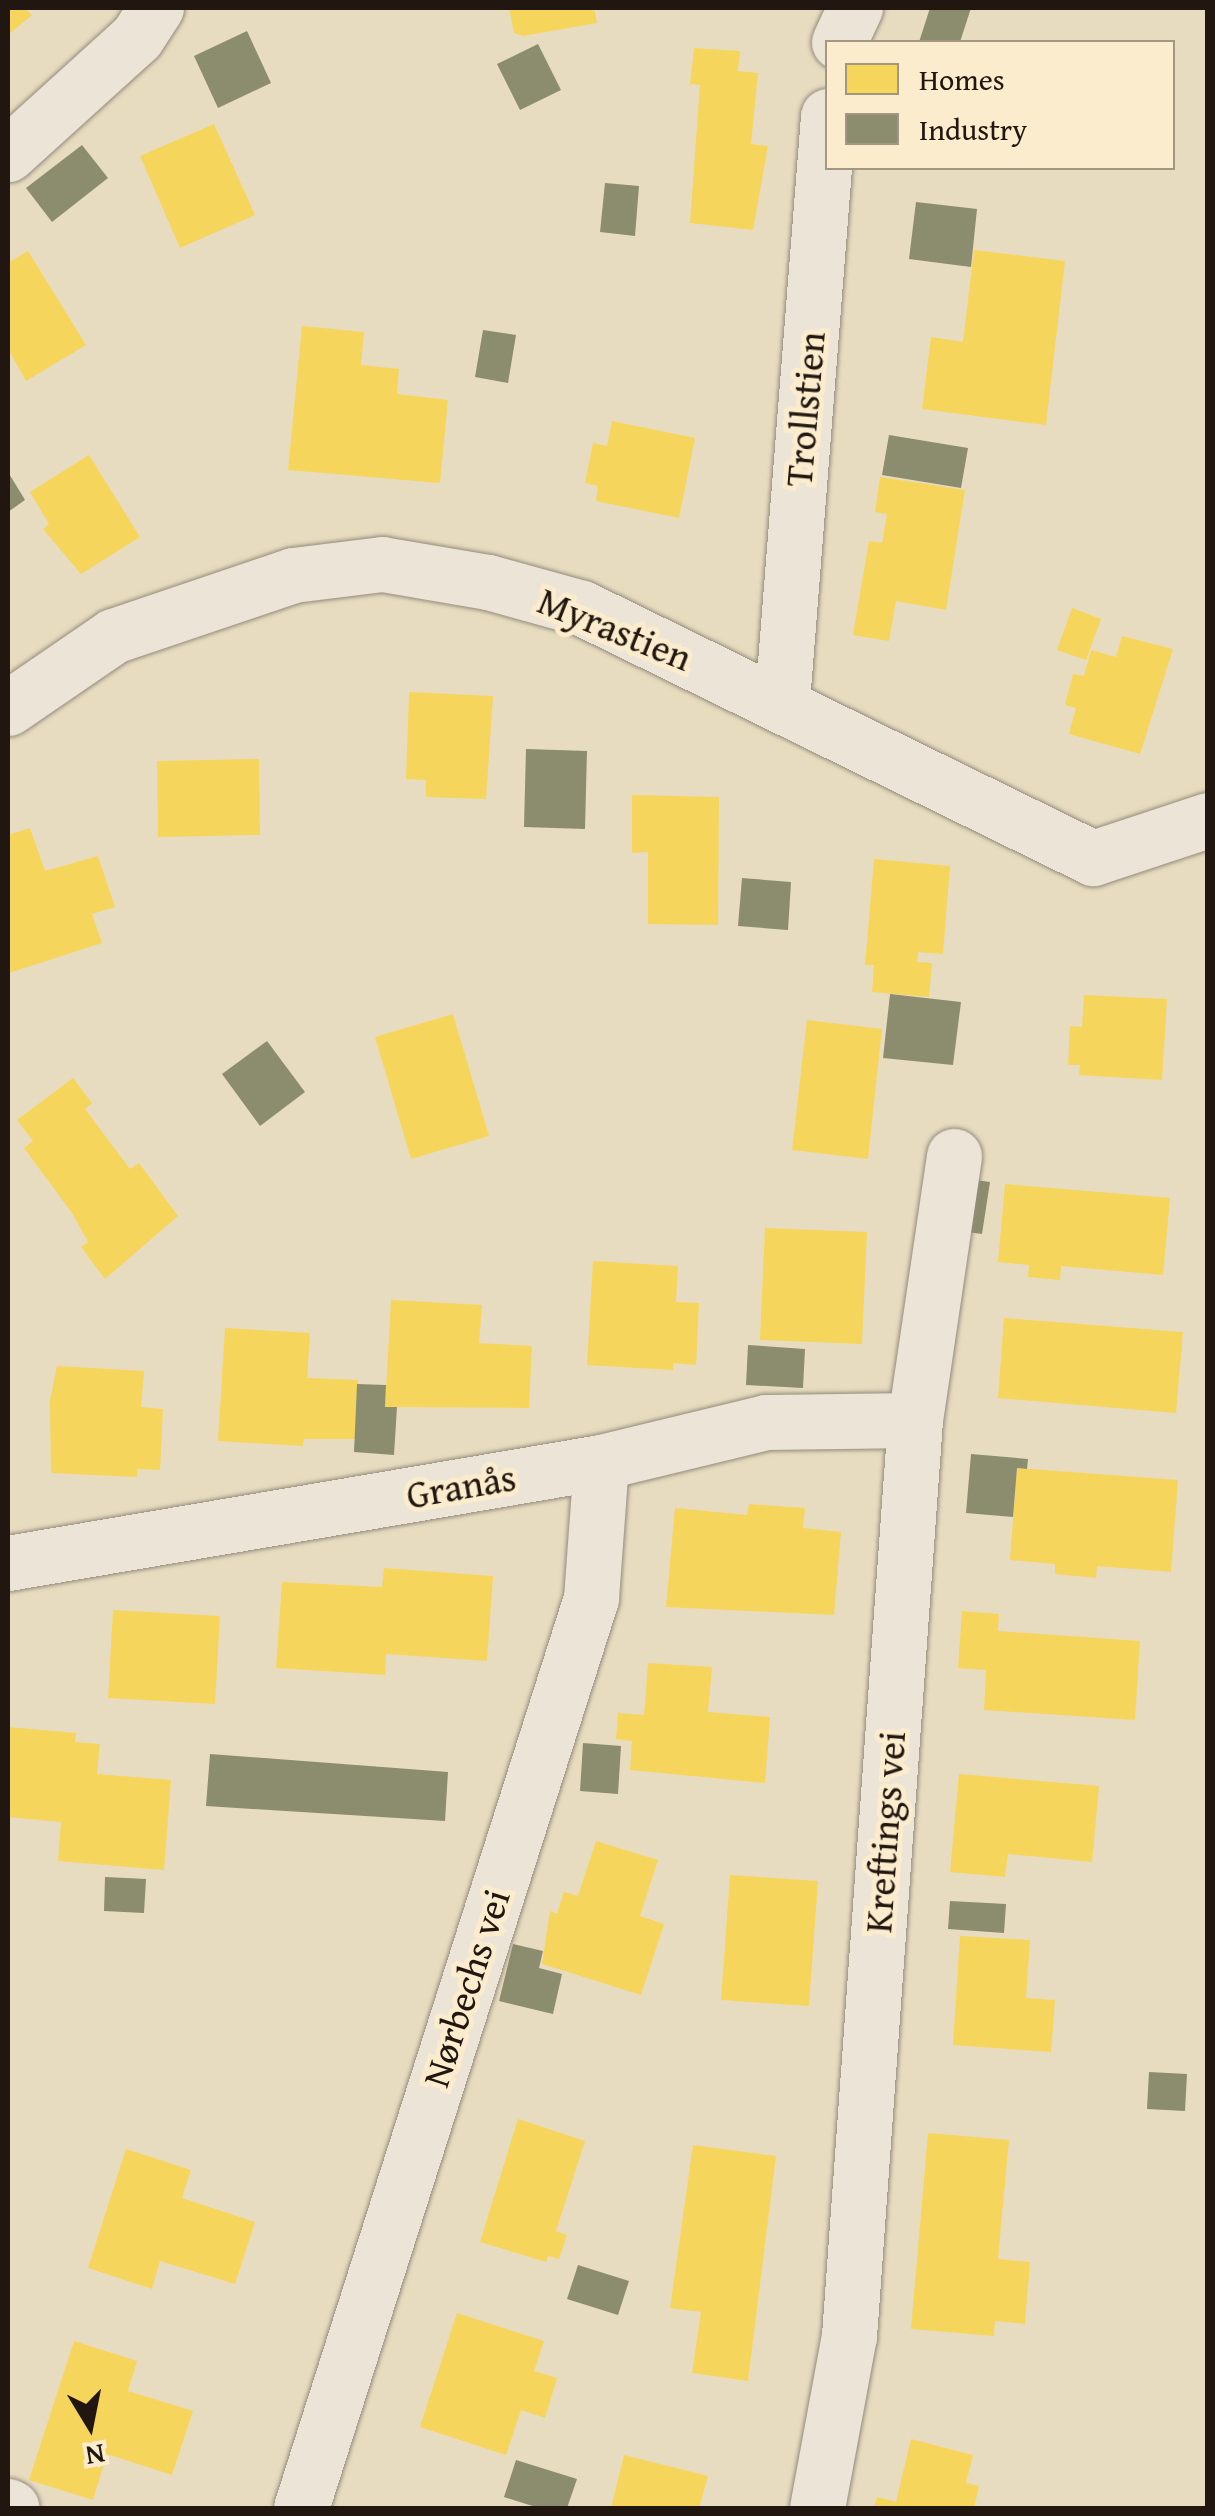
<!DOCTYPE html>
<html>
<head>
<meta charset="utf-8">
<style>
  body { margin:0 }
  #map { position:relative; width:1215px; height:2516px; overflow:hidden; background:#e8dcc0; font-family:"Gentium Book Plus",serif }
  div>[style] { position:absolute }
  .homes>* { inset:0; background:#f6d55c }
  .industry>* { inset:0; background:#8c8c6e }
  .roads { filter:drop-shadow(0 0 2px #938b7b) drop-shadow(0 0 2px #938b7b) }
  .street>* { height:55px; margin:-27.5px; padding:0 27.5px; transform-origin:27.5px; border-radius:27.5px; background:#ebe4d7 }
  span { translate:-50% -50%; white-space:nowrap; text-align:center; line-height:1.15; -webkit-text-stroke:10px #faeccc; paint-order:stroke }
  .street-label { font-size:38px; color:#211710 }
  .frame { position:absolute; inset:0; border:10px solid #211710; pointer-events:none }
  .legend { position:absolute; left:825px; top:40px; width:350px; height:130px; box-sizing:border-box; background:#faeccc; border:2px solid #a39781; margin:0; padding:12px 18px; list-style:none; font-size:30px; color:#211710 }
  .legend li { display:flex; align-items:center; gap:20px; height:50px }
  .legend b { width:50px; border:2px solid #a39781 }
  .north { position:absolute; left:40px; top:2376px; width:100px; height:100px; -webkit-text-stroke:8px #faeccc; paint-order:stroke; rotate:170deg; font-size:28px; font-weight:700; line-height:40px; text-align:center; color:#211710 }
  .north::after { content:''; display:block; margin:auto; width:35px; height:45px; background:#211710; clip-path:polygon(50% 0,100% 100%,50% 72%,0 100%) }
</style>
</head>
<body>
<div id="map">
  <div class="homes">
    <div style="clip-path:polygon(8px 8px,25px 8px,32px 15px,8px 35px)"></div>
    <div style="clip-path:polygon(509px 8px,594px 8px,597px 23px,523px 36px,514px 33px)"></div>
    <div style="clip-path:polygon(694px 48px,740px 51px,738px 71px,758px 73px,751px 144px,768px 146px,753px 230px,690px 223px,700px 85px,690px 84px)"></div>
    <div style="clip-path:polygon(214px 124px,255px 215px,180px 248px,140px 156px)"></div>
    <div style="clip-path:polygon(974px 250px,1065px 261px,1046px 425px,922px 409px,931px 337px,963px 342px)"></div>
    <div style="clip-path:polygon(28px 251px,86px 345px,26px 381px,8px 349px,8px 263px)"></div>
    <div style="clip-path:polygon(302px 326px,364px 332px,361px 365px,399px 369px,397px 394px,448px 400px,440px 483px,288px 470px)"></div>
    <div style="clip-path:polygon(612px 421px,695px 438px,679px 518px,596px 501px,598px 486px,585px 483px,593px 443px,607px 446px)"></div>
    <div style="clip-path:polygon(89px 455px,140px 537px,81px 574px,43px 529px,49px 524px,30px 492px)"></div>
    <div style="clip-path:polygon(880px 477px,965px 490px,946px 610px,896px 601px,889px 641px,853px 635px,869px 541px,882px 543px,887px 514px,875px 512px)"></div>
    <div style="clip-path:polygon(1072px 608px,1101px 619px,1086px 660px,1057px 650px)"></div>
    <div style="clip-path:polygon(1122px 636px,1173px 649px,1140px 754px,1069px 734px,1076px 708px,1065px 705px,1073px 674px,1084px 676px,1091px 650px,1116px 657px)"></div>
    <div style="clip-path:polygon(409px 692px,493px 696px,486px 799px,426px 797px,426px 780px,406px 779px)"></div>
    <div style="clip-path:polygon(259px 759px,260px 835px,158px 837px,157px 761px)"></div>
    <div style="clip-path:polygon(632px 795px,719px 797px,718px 925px,648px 924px,648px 852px,632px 853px)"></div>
    <div style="clip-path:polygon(30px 828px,45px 871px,98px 856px,115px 907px,92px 914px,102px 943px,9px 973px,8px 835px)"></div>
    <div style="clip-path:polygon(874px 859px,950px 866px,943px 954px,918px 952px,917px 962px,932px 963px,929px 997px,872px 992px,874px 965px,865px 965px)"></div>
    <div style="clip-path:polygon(1084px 995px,1167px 999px,1162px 1080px,1079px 1075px,1080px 1065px,1068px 1065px,1070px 1026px,1082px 1027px)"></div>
    <div style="clip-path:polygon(453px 1014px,489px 1136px,411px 1159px,375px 1037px)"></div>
    <div style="clip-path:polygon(807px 1020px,882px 1029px,868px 1159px,792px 1150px)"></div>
    <div style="clip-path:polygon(73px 1078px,92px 1103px,85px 1109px,130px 1169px,139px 1163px,178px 1216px,105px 1279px,81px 1247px,88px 1242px,72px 1213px,24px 1148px,33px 1141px,17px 1120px)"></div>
    <div style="clip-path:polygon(1005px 1184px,1170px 1198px,1163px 1275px,1061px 1266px,1060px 1280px,1028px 1277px,1029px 1265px,998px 1262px)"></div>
    <div style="clip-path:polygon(765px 1228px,867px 1232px,862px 1344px,760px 1340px)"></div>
    <div style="clip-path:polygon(593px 1261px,678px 1266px,676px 1302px,699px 1303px,696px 1365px,673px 1363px,673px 1370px,587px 1365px)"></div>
    <div style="clip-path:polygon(391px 1300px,482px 1305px,479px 1343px,532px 1346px,529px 1408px,385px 1407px)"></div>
    <div style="clip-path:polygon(1004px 1318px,1183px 1332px,1176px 1413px,998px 1398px)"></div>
    <div style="clip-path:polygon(225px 1328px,310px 1333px,307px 1378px,358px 1380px,355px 1439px,304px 1439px,303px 1446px,218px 1441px)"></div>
    <div style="clip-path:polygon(57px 1366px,144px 1371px,141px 1407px,163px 1409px,160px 1470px,137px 1469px,137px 1477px,51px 1473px,50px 1400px)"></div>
    <div style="clip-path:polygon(1017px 1468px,1178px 1480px,1171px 1572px,1097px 1566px,1096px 1578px,1055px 1574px,1055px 1564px,1010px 1560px)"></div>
    <div style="clip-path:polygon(749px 1504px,805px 1508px,803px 1528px,841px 1532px,834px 1615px,666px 1607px,675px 1508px,747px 1515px)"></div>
    <div style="clip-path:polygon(384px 1568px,493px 1576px,487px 1661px,386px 1654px,385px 1675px,276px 1668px,282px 1582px,382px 1587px)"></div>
    <div style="clip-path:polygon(113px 1610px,220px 1616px,215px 1704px,108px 1698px)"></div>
    <div style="clip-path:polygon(962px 1611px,999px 1614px,998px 1631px,1140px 1641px,1135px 1720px,984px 1710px,986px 1670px,958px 1668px)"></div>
    <div style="clip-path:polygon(648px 1663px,712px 1667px,708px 1712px,770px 1717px,765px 1783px,630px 1770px,632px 1741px,616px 1739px,618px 1713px,644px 1715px)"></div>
    <div style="clip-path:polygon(8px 1727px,76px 1733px,75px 1742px,100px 1744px,97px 1774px,171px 1780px,164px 1870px,58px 1861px,61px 1822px,8px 1817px)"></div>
    <div style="clip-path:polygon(959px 1774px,1099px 1786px,1092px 1862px,1008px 1854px,1005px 1877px,950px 1872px)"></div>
    <div style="clip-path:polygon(596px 1841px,658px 1860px,640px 1916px,664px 1924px,641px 1995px,542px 1964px,550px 1911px,557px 1914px,564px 1892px,578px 1896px)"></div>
    <div style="clip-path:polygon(730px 1875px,818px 1881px,809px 2006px,721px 2000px)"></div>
    <div style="clip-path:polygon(960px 1936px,1030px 1940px,1026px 1998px,1055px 2000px,1051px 2052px,953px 2045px)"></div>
    <div style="clip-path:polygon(518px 2119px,585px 2141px,556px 2231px,567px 2235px,559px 2259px,548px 2256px,546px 2262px,480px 2242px)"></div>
    <div style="clip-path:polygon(928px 2133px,1009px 2140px,998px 2259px,1030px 2262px,1025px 2324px,995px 2321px,994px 2336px,911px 2329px)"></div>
    <div style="clip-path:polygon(693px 2145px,776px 2156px,748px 2381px,692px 2373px,701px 2312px,670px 2308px)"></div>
    <div style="clip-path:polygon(126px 2149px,191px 2170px,182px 2198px,255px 2222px,235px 2284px,160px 2261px,152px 2289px,88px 2268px)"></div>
    <div style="clip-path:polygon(457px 2313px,544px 2341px,534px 2371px,557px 2378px,545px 2418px,521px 2410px,506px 2455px,420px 2427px)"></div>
    <div style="clip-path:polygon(74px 2341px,137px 2361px,128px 2391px,193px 2411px,172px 2475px,107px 2454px,93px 2500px,29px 2480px)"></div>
    <div style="clip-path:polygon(911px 2439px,973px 2455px,966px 2483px,979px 2486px,974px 2508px,874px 2508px,877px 2497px,896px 2502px)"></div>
    <div style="clip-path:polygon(624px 2455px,708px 2476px,699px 2508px,611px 2508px)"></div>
  </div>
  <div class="industry">
    <div style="clip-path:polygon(930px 8px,971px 8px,960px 42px,919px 42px)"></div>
    <div style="clip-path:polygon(247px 31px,271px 83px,218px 108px,194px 56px)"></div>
    <div style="clip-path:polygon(538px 44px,561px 90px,520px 110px,497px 64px)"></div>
    <div style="clip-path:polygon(82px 145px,108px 178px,52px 222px,26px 188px)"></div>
    <div style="clip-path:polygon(605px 183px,639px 186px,635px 236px,600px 232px)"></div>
    <div style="clip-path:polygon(916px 202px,977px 209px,971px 267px,909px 259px)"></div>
    <div style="clip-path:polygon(483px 330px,516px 335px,508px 383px,475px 377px)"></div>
    <div style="clip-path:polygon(889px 435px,968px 448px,961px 488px,882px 475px)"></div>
    <div style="clip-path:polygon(8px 472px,25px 500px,8px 512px)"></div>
    <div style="clip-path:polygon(526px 749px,587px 751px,585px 829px,524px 827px)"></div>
    <div style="clip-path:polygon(742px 878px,791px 882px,788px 930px,738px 926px)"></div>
    <div style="clip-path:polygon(890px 994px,961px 1002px,953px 1065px,883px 1058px)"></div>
    <div style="clip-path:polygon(267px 1041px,305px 1092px,260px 1126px,222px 1074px)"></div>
    <div style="clip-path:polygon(961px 1178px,990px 1182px,982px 1234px,953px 1230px)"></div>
    <div style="clip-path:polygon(748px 1345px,805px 1349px,803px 1388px,746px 1385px)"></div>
    <div style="clip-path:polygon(357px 1384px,386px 1385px,385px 1407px,397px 1407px,394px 1455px,354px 1452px)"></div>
    <div style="clip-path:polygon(971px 1454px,1028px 1459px,1027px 1469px,1017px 1468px,1013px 1517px,966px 1513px)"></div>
    <div style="clip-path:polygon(583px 1743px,621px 1746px,618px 1794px,580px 1791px)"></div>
    <div style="clip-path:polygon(210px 1754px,448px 1772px,445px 1821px,206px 1806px)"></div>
    <div style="clip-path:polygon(105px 1877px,146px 1879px,144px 1913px,104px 1911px)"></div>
    <div style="clip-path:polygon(950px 1901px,1006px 1904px,1004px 1933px,948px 1929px)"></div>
    <div style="clip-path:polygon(513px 1944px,543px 1951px,539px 1968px,562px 1974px,553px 2014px,499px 2001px)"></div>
    <div style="clip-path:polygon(1149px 2072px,1187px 2074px,1185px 2111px,1147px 2109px)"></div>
    <div style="clip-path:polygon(578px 2265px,629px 2281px,618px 2315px,567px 2299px)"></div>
    <div style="clip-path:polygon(516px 2460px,577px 2479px,567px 2508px,539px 2508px,504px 2497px)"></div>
  </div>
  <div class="roads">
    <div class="street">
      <div style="left:839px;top:42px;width:38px;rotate:-65deg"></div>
      <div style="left:8px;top:154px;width:174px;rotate:-42.2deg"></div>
      <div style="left:137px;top:37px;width:35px;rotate:-57deg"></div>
      <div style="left:782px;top:701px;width:587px;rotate:-85.5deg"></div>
      <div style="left:8px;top:708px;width:127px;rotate:-34.4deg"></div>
      <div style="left:113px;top:636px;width:190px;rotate:-18.7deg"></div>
      <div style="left:293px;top:575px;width:90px;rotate:-7deg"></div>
      <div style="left:382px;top:564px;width:108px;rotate:9.6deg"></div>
      <div style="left:488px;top:582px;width:98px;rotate:15.5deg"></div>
      <div style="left:582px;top:608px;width:569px;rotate:26.07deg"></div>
      <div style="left:1093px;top:858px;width:121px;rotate:-18.3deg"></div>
      <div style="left:8px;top:1563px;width:602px;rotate:-9.67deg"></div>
      <div style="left:601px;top:1462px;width:170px;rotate:-13.6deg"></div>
      <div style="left:766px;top:1422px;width:149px;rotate:-0.8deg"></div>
      <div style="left:8px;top:2506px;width:4px;rotate:27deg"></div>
      <div style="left:301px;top:2508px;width:955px;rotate:-72.32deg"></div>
      <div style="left:591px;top:1598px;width:136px;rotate:-85.8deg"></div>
      <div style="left:817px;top:2508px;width:175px;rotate:-79.5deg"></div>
      <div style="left:849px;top:2336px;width:918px;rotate:-85.88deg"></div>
      <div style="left:915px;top:1420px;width:267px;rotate:-81.6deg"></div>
    </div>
  </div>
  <div class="street-label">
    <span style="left:805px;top:409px;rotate:-85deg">Trollstien</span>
    <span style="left:615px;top:629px;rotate:22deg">Myrastien</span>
    <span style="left:461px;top:1486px;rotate:-10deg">Granås</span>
    <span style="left:885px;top:1832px;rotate:-86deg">Kreftings vei</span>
    <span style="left:466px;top:1988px;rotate:-72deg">Nørbechs vei</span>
  </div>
  <div class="frame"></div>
  <ul class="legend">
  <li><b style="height:28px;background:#f6d55c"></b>Homes</li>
  <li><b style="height:28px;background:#8c8c6e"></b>Industry</li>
  </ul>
  <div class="north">N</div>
</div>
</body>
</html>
